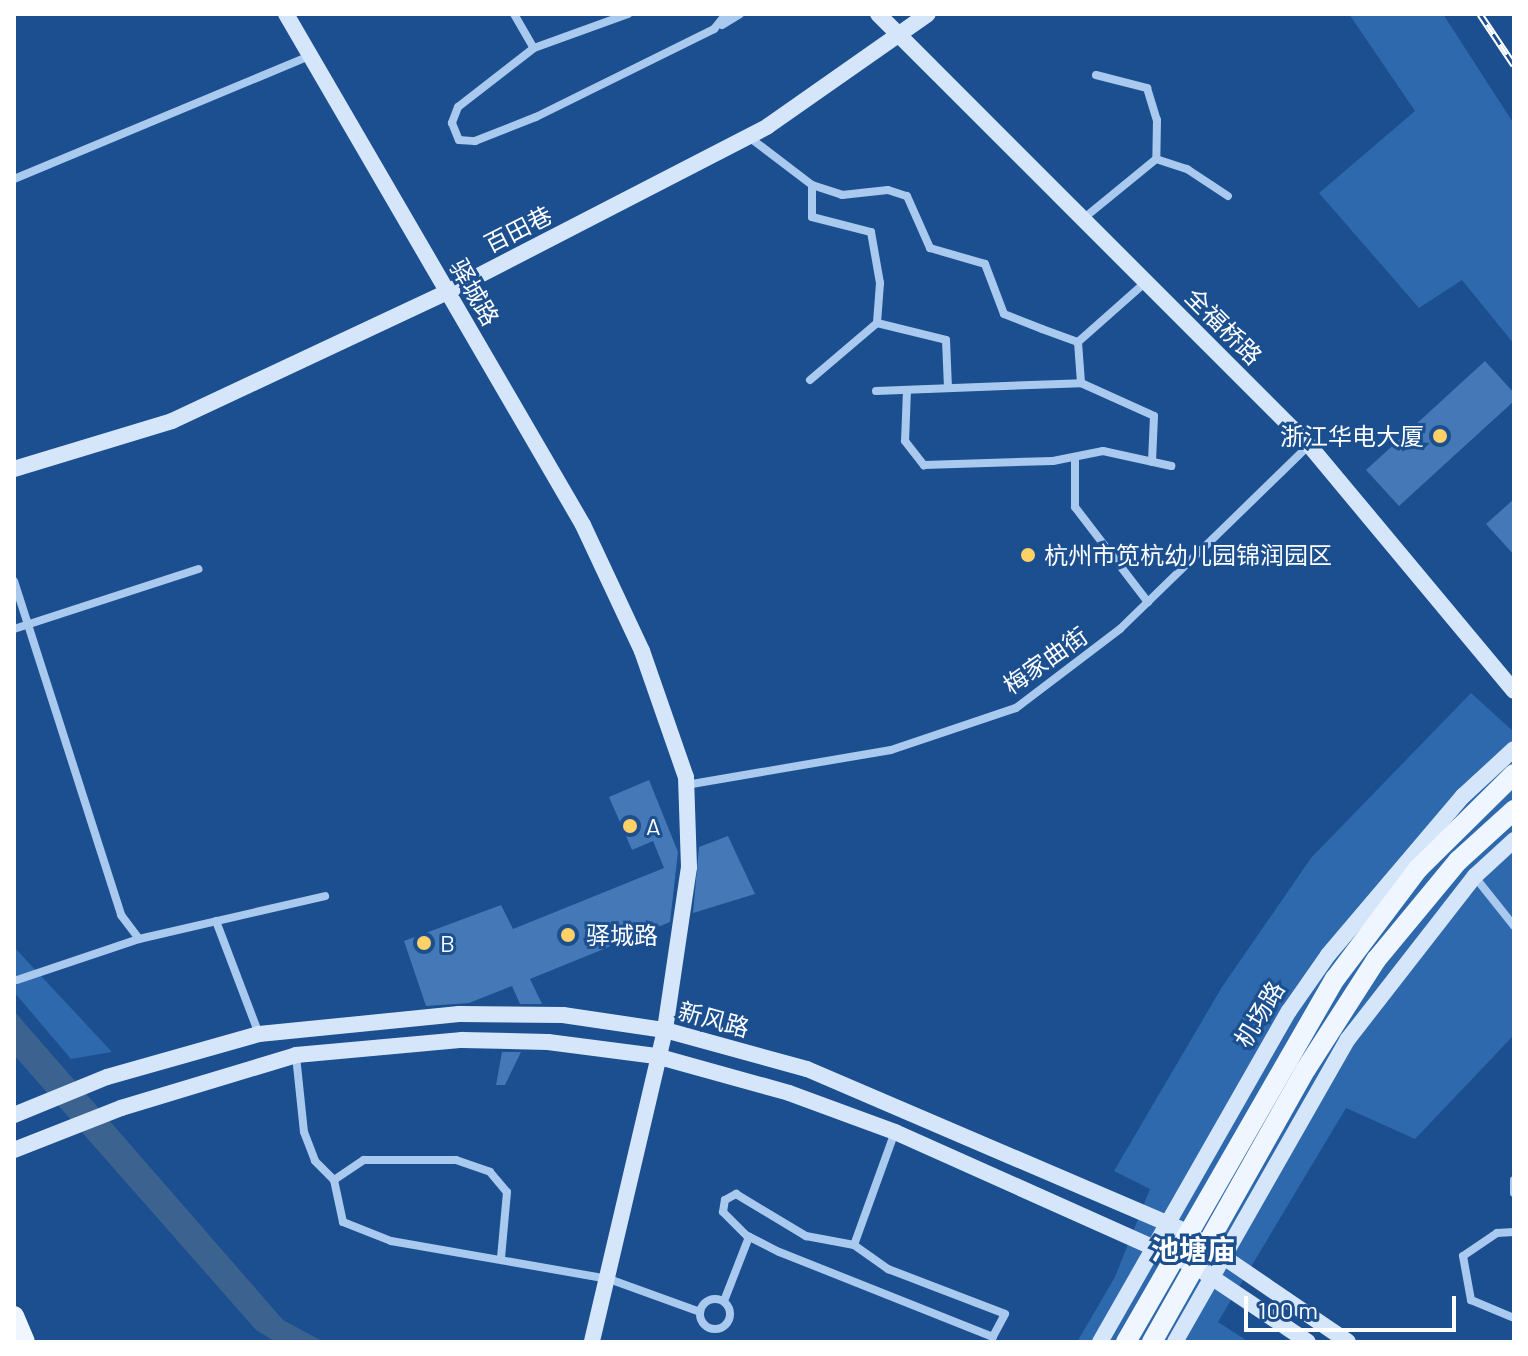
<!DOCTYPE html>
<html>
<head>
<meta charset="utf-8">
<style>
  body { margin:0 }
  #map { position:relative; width:1528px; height:1356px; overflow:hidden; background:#1b4f8f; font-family:Barlow,"Noto Sans SC",sans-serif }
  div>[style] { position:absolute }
  .green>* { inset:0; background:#2e69ad }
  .water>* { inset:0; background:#3c6290 }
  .building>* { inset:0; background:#4478b7 }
  .street>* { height:8px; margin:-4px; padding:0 4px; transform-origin:4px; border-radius:4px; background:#a9c9ee }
  .street>.ring { margin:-4px; padding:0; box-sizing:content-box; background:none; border:8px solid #a9c9ee; border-radius:50% }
  .secondary>* { height:16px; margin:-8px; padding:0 8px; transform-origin:8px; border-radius:8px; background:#d6e6fa }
  .primary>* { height:20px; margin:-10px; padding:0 10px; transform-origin:10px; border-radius:10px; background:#f0f6ff }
  .rail>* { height:7px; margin-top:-3.5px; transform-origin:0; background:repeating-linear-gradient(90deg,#1b4f8f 0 12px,#fff 0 24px); box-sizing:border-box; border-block:2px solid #fff }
  .dots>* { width:22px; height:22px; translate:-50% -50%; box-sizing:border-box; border:4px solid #1b4f8f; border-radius:50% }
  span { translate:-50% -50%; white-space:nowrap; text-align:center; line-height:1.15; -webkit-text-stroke:6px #1b4f8f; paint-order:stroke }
  .street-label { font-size:24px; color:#fff }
  .poi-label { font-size:24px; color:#fff }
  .right { translate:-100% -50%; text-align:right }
  .left { translate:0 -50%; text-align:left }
  .quarter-label { font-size:28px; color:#fff; font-weight:700 }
  .frame { position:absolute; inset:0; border:16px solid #fff; pointer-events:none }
  .scale { position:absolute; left:1244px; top:1296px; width:212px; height:36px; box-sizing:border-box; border:4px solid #fff; border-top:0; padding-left:10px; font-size:24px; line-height:28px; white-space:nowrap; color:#fff; -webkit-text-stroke:6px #1b4f8f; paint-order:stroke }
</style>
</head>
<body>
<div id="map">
  <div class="green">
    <div style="clip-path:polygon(1349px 14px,1443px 14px,1514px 124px,1514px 344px,1462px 280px,1419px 308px,1319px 193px,1415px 111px)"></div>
    <div style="clip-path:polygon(1471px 693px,1514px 732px,1514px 1035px,1415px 1139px,1346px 1108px,1218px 1322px,1249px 1342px,1077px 1342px,1115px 1277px,1150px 1189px,1114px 1171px,1222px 987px,1311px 858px)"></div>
    <div style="clip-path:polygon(14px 947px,112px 1052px,71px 1059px,14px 992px)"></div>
  </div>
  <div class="water">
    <div style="clip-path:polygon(14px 1011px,283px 1320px,324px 1342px,276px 1342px,256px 1330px,14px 1055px)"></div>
  </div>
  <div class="building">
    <div style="clip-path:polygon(1485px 361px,1514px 393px,1514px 401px,1399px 506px,1366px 470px)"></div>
    <div style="clip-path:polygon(1514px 499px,1514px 555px,1486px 524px)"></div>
    <div style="clip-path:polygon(649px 780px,678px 852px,670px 922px,530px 979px,542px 1004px,520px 1004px,512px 986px,469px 1003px,426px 1006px,404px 941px,501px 905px,513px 929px,664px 868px,653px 841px,632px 850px,609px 797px)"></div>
    <div style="clip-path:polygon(728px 836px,755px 894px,693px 913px,699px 847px)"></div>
    <div style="clip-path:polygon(502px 1052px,521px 1052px,505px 1085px,496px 1085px)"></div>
  </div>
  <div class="street">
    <div style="left:514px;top:14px;width:39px;rotate:60deg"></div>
    <div style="left:628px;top:14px;width:100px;rotate:160.1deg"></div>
    <div style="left:534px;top:48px;width:96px;rotate:142.2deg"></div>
    <div style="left:458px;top:107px;width:17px;rotate:111deg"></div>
    <div style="left:452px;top:123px;width:18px;rotate:68deg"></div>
    <div style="left:459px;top:140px;width:16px;rotate:4deg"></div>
    <div style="left:475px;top:141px;width:66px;rotate:-21.5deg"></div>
    <div style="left:536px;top:117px;width:199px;rotate:-26.3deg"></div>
    <div style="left:714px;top:29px;width:19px;rotate:-51deg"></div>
    <div style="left:722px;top:25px;width:21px;rotate:-31deg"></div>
    <div style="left:1096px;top:75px;width:53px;rotate:14.3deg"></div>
    <div style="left:1147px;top:88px;width:34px;rotate:73deg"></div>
    <div style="left:1157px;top:120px;width:39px;rotate:91deg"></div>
    <div style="left:1156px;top:159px;width:33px;rotate:18deg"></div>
    <div style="left:1187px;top:169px;width:49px;rotate:33.4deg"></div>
    <div style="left:749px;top:137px;width:79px;rotate:37.3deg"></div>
    <div style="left:812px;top:185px;width:32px;rotate:18deg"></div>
    <div style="left:842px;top:195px;width:46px;rotate:-6.2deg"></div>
    <div style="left:888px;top:190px;width:20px;rotate:18deg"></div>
    <div style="left:907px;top:196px;width:57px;rotate:66.1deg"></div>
    <div style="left:930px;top:248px;width:57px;rotate:16.2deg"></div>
    <div style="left:985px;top:264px;width:53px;rotate:69.2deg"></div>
    <div style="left:1004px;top:314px;width:41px;rotate:21.5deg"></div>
    <div style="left:1042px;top:329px;width:38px;rotate:20deg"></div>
    <div style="left:1078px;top:342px;width:92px;rotate:-41.5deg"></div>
    <div style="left:14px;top:179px;width:321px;rotate:-22.6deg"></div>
    <div style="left:812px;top:185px;width:32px;rotate:90deg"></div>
    <div style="left:812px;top:217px;width:61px;rotate:14.3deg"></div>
    <div style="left:871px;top:232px;width:52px;rotate:80deg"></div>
    <div style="left:880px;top:283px;width:40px;rotate:94.3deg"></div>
    <div style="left:877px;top:323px;width:71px;rotate:13.8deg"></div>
    <div style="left:946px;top:340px;width:48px;rotate:87.6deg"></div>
    <div style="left:1084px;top:218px;width:93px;rotate:-39.3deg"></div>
    <div style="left:1078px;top:342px;width:41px;rotate:85.8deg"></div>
    <div style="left:810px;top:380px;width:88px;rotate:-40.4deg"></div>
    <div style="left:907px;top:390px;width:51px;rotate:92.2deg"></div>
    <div style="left:905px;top:441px;width:31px;rotate:52deg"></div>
    <div style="left:924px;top:465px;width:129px;rotate:-1.8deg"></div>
    <div style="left:1053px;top:461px;width:51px;rotate:-11.3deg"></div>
    <div style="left:1103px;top:451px;width:70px;rotate:12.4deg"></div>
    <div style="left:876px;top:391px;width:205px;rotate:-2.2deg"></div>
    <div style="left:1081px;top:383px;width:80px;rotate:24.3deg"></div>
    <div style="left:1154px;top:416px;width:46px;rotate:92.5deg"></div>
    <div style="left:1075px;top:457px;width:50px;rotate:90deg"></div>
    <div style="left:1075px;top:507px;width:120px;rotate:52.5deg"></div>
    <div style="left:14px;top:581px;width:351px;rotate:72.2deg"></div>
    <div style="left:121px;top:915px;width:30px;rotate:53deg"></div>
    <div style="left:14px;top:629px;width:194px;rotate:-18deg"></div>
    <div style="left:686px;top:785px;width:208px;rotate:-9.7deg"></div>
    <div style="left:891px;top:750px;width:132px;rotate:-18.6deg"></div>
    <div style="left:1016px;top:708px;width:131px;rotate:-37.2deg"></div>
    <div style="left:1120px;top:629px;width:264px;rotate:-44.2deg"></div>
    <div style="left:1475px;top:877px;width:63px;rotate:51.5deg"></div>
    <div style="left:216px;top:921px;width:121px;rotate:69.2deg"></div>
    <div style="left:17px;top:980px;width:129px;rotate:-18.6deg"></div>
    <div style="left:139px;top:939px;width:191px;rotate:-13deg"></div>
    <div style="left:296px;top:1056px;width:76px;rotate:84deg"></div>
    <div style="left:304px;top:1132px;width:31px;rotate:69deg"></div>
    <div style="left:315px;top:1161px;width:27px;rotate:45deg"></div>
    <div style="left:334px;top:1180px;width:43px;rotate:77.9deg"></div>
    <div style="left:343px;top:1222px;width:52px;rotate:21.6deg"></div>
    <div style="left:391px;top:1241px;width:221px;rotate:9.9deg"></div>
    <div style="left:609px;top:1279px;width:97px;rotate:19.9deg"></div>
    <div style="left:334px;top:1180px;width:36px;rotate:-34deg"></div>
    <div style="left:364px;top:1160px;width:92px"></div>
    <div style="left:456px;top:1160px;width:36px;rotate:19deg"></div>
    <div style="left:490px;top:1172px;width:26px;rotate:50deg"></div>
    <div style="left:507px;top:1192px;width:66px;rotate:95.2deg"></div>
    <div style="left:1514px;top:1180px;width:13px;rotate:90deg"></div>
    <div style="left:1514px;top:1232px;width:17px;rotate:177deg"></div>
    <div style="left:1497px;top:1233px;width:41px;rotate:145.9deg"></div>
    <div style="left:1463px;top:1256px;width:45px;rotate:79.7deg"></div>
    <div style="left:1471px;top:1300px;width:47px;rotate:22.7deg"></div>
    <div style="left:854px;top:1245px;width:42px;rotate:35.2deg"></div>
    <div style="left:888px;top:1269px;width:125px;rotate:21deg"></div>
    <div style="left:1005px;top:1314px;width:26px;rotate:118deg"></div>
    <div style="left:993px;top:1337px;width:230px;rotate:-158.3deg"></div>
    <div style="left:779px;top:1252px;width:36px;rotate:-153deg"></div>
    <div style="left:747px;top:1236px;width:34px;rotate:-135deg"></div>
    <div style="left:723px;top:1212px;width:12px;rotate:-81deg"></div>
    <div style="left:725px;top:1200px;width:13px;rotate:-29deg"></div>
    <div style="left:736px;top:1194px;width:82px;rotate:31deg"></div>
    <div style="left:806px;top:1236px;width:49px;rotate:10.6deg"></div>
    <div style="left:854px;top:1245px;width:120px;rotate:-70.1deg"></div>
    <div class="ring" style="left:700px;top:1299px;width:22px;height:22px"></div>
    <div style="left:724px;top:1301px;width:69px;rotate:-68.7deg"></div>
  </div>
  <div class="secondary">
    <div style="left:286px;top:14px;width:591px;rotate:59.83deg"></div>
    <div style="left:583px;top:525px;width:139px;rotate:64.9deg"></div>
    <div style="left:642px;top:651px;width:133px;rotate:70.8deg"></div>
    <div style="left:686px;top:777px;width:90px;rotate:88.1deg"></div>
    <div style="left:689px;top:867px;width:165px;rotate:98.4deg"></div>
    <div style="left:665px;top:1030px;width:320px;rotate:103.2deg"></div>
    <div style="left:878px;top:14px;width:610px;rotate:45deg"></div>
    <div style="left:1309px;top:445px;width:320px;rotate:50.2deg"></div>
    <div style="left:14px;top:469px;width:165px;rotate:-16.9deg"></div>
    <div style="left:172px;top:421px;width:304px;rotate:-25.1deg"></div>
    <div style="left:447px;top:292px;width:361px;rotate:-27.3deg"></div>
    <div style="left:768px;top:126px;width:195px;rotate:-35deg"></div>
    <div style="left:14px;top:1115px;width:100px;rotate:-22.2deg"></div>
    <div style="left:107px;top:1077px;width:158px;rotate:-15.8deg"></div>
    <div style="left:259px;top:1034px;width:201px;rotate:-5.7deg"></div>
    <div style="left:459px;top:1014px;width:104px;rotate:0.6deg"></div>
    <div style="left:563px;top:1015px;width:103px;rotate:8.4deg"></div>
    <div style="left:665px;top:1030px;width:147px;rotate:15.4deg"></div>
    <div style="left:807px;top:1069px;width:413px;rotate:23.2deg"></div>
    <div style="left:1187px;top:1232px;width:195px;rotate:34.3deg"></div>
    <div style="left:14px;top:1150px;width:115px;rotate:-21.4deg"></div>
    <div style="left:121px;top:1108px;width:183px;rotate:-16.8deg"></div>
    <div style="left:296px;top:1055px;width:167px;rotate:-5.2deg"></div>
    <div style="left:462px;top:1040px;width:86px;rotate:1.3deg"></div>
    <div style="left:548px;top:1042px;width:109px;rotate:7.4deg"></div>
    <div style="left:656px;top:1056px;width:138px;rotate:15.5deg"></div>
    <div style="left:789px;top:1093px;width:113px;rotate:20.2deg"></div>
    <div style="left:895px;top:1132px;width:329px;rotate:24.1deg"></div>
    <div style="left:1195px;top:1266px;width:136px;rotate:33.9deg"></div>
    <div style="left:1100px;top:1342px;width:381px;rotate:-60.3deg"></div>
    <div style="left:1289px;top:1011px;width:68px;rotate:-55.1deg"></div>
    <div style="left:1328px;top:955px;width:209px;rotate:-49.7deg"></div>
    <div style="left:1463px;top:796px;width:69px;rotate:-42.7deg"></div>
    <div style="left:1175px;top:1342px;width:349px;rotate:-60.3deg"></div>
    <div style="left:1348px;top:1039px;width:207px;rotate:-52.1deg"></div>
    <div style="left:1475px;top:876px;width:53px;rotate:-42.7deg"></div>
  </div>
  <div class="primary">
    <div style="left:14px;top:1316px;width:28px;rotate:67deg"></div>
    <div style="left:1126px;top:1342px;width:419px;rotate:-60.1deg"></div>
    <div style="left:1335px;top:979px;width:138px;rotate:-53deg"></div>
    <div style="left:1418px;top:869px;width:135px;rotate:-44.7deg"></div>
    <div style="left:1152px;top:1342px;width:313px;rotate:-60.6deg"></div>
    <div style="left:1306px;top:1069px;width:130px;rotate:-57.3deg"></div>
    <div style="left:1376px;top:960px;width:129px;rotate:-50.4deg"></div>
    <div style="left:1458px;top:861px;width:76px;rotate:-42.3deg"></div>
  </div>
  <div class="rail">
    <div style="left:1480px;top:14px;width:61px;rotate:56.3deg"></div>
  </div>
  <div class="dots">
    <div style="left:1440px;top:436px;background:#ffd166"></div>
    <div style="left:1028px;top:555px;background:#ffd166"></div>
    <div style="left:630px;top:826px;background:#ffd166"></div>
    <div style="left:568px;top:935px;background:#ffd166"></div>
    <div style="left:424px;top:943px;background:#ffd166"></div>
  </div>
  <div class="street-label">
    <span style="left:518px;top:229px;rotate:-27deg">百田巷</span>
    <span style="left:475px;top:292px;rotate:60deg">驿城路</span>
    <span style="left:1224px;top:326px;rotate:45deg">全福桥路</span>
    <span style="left:1045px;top:660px;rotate:-35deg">梅家曲街</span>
    <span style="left:1259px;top:1014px;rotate:-59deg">机场路</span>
    <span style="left:714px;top:1019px;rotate:15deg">新风路</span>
  </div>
  <div class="poi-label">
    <span class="right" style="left:1424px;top:436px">浙江华电大厦</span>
    <span class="left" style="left:1044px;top:555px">杭州市笕杭幼儿园锦润园区</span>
    <span class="left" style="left:646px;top:826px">A</span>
    <span class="left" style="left:586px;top:935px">驿城路</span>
    <span class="left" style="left:440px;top:943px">B</span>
  </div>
  <div class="quarter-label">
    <span style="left:1193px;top:1249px">池塘庙</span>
  </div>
  <div class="frame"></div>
  <div class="scale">100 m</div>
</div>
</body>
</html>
